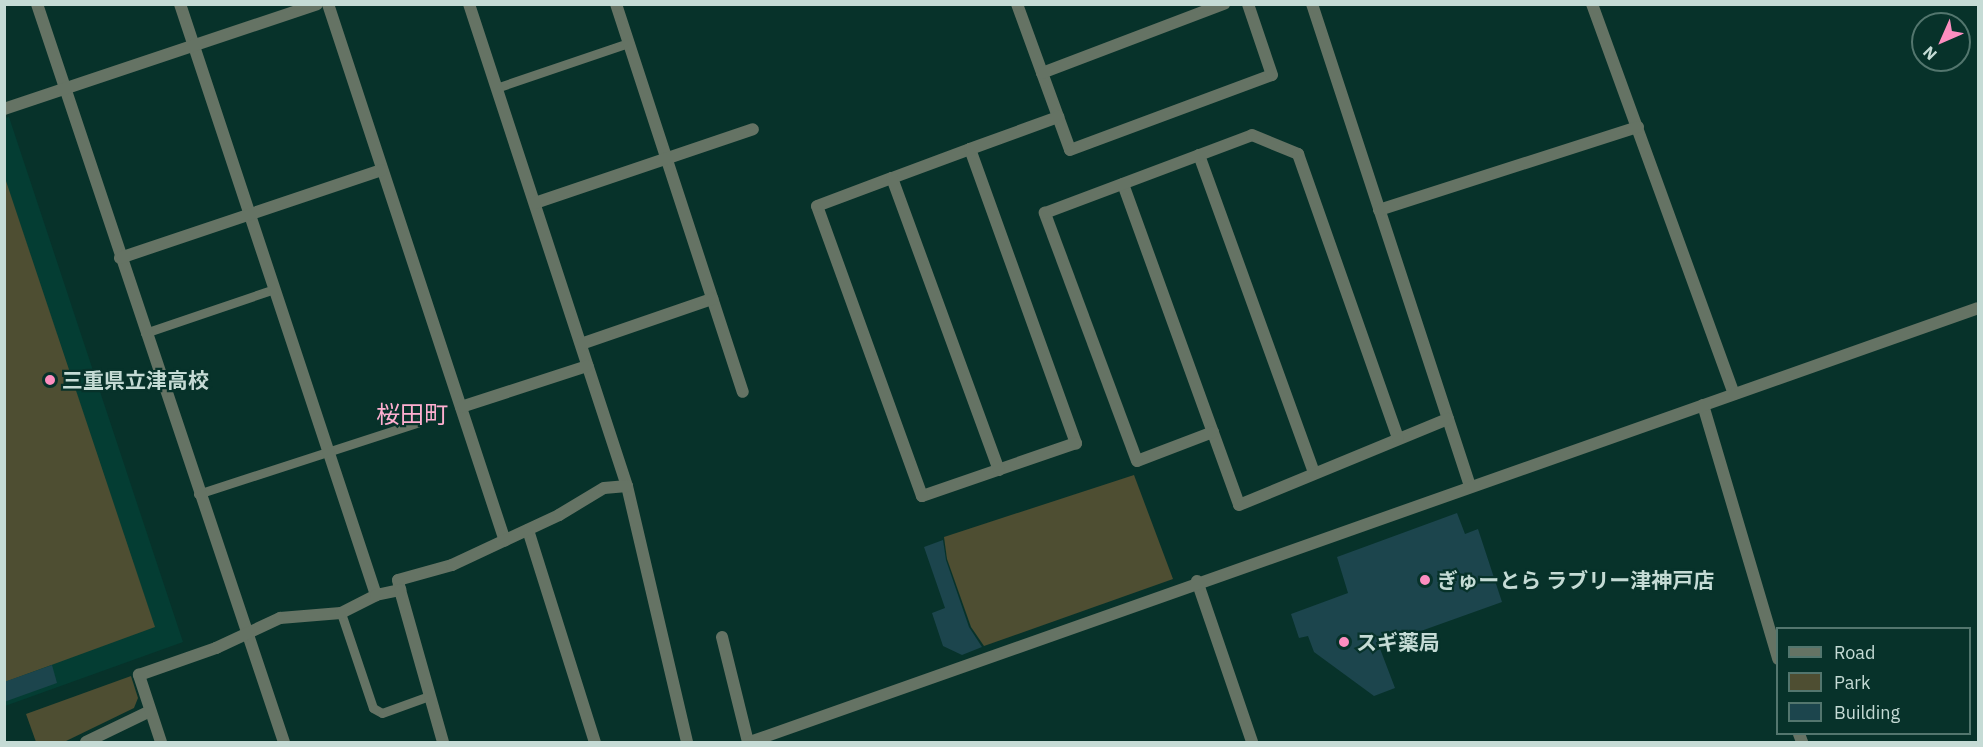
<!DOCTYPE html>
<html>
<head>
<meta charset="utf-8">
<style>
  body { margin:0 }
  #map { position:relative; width:1983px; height:747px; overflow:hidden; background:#07322a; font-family:"IBM Plex Sans","Noto Sans JP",sans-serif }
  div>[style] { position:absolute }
  .built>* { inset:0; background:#043d33 }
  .green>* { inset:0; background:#4e4e32 }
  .building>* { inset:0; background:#1c454d }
  .service>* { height:9px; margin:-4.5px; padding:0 4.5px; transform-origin:4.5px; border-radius:4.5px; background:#657364 }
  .minor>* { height:12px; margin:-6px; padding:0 6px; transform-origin:6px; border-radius:6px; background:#657364 }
  .dots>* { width:16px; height:16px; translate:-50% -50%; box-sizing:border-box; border:3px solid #07322a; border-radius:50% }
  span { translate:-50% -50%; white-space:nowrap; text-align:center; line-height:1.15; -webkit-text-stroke:4.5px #07322a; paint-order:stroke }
  .poi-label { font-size:21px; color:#c5dbd5; font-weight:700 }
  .left { translate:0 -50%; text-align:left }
  .quarter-label { font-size:24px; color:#feafd0 }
  .frame { position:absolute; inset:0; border:6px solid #c5dbd5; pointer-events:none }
  .legend { position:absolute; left:1776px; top:627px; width:195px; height:108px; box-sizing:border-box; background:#07322a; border:2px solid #53766e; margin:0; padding:8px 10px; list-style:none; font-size:18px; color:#c5dbd5 }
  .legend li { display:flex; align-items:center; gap:12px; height:30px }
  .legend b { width:30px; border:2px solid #53766e }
  .north { position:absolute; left:1911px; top:12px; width:60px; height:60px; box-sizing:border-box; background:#07322a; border:2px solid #53766e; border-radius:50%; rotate:225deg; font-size:16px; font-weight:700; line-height:24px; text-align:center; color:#c5dbd5 }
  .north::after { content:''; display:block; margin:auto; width:21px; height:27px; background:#fd8ec0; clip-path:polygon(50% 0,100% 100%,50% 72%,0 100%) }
</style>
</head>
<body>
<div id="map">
  <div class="built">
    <div style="clip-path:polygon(9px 117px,183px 642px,5px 706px,4px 118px)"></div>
  </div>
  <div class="green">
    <div style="clip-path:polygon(4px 175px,155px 627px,5px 682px,4px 682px)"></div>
    <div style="clip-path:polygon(1134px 475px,1173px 579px,984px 646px,971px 627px,947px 559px,944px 537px)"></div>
    <div style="clip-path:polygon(131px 676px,138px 698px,134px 708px,64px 742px,36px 742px,26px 714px)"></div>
  </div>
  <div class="building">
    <div style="clip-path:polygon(1457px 513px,1465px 534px,1478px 529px,1502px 602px,1379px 646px,1395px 688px,1374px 696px,1314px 652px,1308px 636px,1299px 638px,1291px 614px,1348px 593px,1337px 557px)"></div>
    <div style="clip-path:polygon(943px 540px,946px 560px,969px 627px,982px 647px,962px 655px,943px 646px,932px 613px,945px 608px,924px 547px)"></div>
    <div style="clip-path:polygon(52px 665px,57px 683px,4px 702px,4px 682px)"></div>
  </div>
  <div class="service">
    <div style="left:496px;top:88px;width:139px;rotate:-18.8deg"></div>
    <div style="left:145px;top:333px;width:136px;rotate:-18.8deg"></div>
    <div style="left:198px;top:494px;width:233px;rotate:-18deg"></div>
    <div style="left:341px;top:613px;width:100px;rotate:71.4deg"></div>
    <div style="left:373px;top:708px;width:10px;rotate:29deg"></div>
    <div style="left:382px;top:713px;width:50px;rotate:-19.9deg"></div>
  </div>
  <div class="minor">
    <div style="left:37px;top:4px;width:778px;rotate:71.5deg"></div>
    <div style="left:180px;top:4px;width:623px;rotate:71.65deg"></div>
    <div style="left:328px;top:4px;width:565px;rotate:71.76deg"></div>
    <div style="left:469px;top:4px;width:507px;rotate:71.85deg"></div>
    <div style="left:627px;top:486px;width:263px;rotate:76.8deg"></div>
    <div style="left:616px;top:4px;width:408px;rotate:71.9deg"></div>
    <div style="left:1017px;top:4px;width:155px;rotate:70deg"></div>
    <div style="left:1070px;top:150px;width:215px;rotate:-20.4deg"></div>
    <div style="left:1272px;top:75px;width:75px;rotate:-108.7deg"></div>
    <div style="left:1312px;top:4px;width:507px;rotate:71.85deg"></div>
    <div style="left:1592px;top:4px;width:415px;rotate:70deg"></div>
    <div style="left:1042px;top:73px;width:195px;rotate:-20.8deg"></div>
    <div style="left:4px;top:109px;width:330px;rotate:-18.5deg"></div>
    <div style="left:970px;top:149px;width:313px;rotate:70.2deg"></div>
    <div style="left:1076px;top:443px;width:163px;rotate:161deg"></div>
    <div style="left:922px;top:496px;width:308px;rotate:-109.9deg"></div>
    <div style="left:817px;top:206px;width:80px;rotate:-20.5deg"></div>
    <div style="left:892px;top:178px;width:83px;rotate:-20.4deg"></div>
    <div style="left:970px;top:149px;width:94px;rotate:-20deg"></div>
    <div style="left:1199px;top:155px;width:338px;rotate:70.1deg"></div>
    <div style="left:892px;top:178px;width:311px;rotate:69.9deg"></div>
    <div style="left:1123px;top:184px;width:341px;rotate:70.1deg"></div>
    <div style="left:1239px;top:505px;width:226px;rotate:-22.4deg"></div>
    <div style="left:535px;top:203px;width:230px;rotate:-18.7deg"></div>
    <div style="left:1379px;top:210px;width:272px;rotate:-17.8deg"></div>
    <div style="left:120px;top:258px;width:276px;rotate:-18.6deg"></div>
    <div style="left:581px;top:344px;width:139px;rotate:-19deg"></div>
    <div style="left:1703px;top:405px;width:265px;rotate:73.5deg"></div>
    <div style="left:461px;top:407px;width:133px;rotate:-18deg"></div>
    <div style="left:1213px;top:432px;width:81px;rotate:159.1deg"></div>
    <div style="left:1137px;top:461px;width:265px;rotate:-110.4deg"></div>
    <div style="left:1045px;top:213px;width:221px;rotate:-20.6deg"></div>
    <div style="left:1252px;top:135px;width:50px;rotate:22.4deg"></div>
    <div style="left:1298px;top:154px;width:301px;rotate:70.6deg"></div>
    <div style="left:528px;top:530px;width:222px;rotate:72.5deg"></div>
    <div style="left:1197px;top:581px;width:170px;rotate:71.1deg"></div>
    <div style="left:400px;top:590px;width:10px;rotate:-101deg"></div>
    <div style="left:398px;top:580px;width:56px;rotate:-15.5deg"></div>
    <div style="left:452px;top:565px;width:118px;rotate:-25deg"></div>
    <div style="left:559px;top:515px;width:52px;rotate:-31deg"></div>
    <div style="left:604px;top:488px;width:23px;rotate:-5deg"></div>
    <div style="left:722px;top:637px;width:108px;rotate:76.1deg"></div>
    <div style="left:1799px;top:734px;width:9px;rotate:69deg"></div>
    <div style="left:86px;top:742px;width:71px;rotate:-25.8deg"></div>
    <div style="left:161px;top:742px;width:71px;rotate:-108.2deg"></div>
    <div style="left:139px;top:675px;width:82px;rotate:-19.3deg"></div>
    <div style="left:216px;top:648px;width:71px;rotate:-25.1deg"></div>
    <div style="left:280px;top:618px;width:61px;rotate:-4.7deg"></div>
    <div style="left:341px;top:613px;width:39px;rotate:-27deg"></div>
    <div style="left:376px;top:595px;width:25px;rotate:-12deg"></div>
    <div style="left:400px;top:590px;width:158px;rotate:74.2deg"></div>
    <div style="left:750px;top:742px;width:1302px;rotate:-19.46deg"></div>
  </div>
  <div class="dots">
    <div style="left:50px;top:380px;background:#fd8ec0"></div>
    <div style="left:1425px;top:580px;background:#fd8ec0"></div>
    <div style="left:1344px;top:642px;background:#fd8ec0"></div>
  </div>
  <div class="poi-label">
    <span class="left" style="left:62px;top:380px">三重県立津高校</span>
    <span class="left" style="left:1437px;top:580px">ぎゅーとら ラブリー津神戸店</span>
    <span class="left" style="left:1356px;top:642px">スギ薬局</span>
  </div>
  <div class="quarter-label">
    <span style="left:412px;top:415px">桜田町</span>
  </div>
  <div class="frame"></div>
  <ul class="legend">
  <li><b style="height:8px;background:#657364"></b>Road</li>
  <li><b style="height:16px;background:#4e4e32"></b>Park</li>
  <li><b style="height:16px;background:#1c454d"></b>Building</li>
  </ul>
  <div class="north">N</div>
</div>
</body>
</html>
